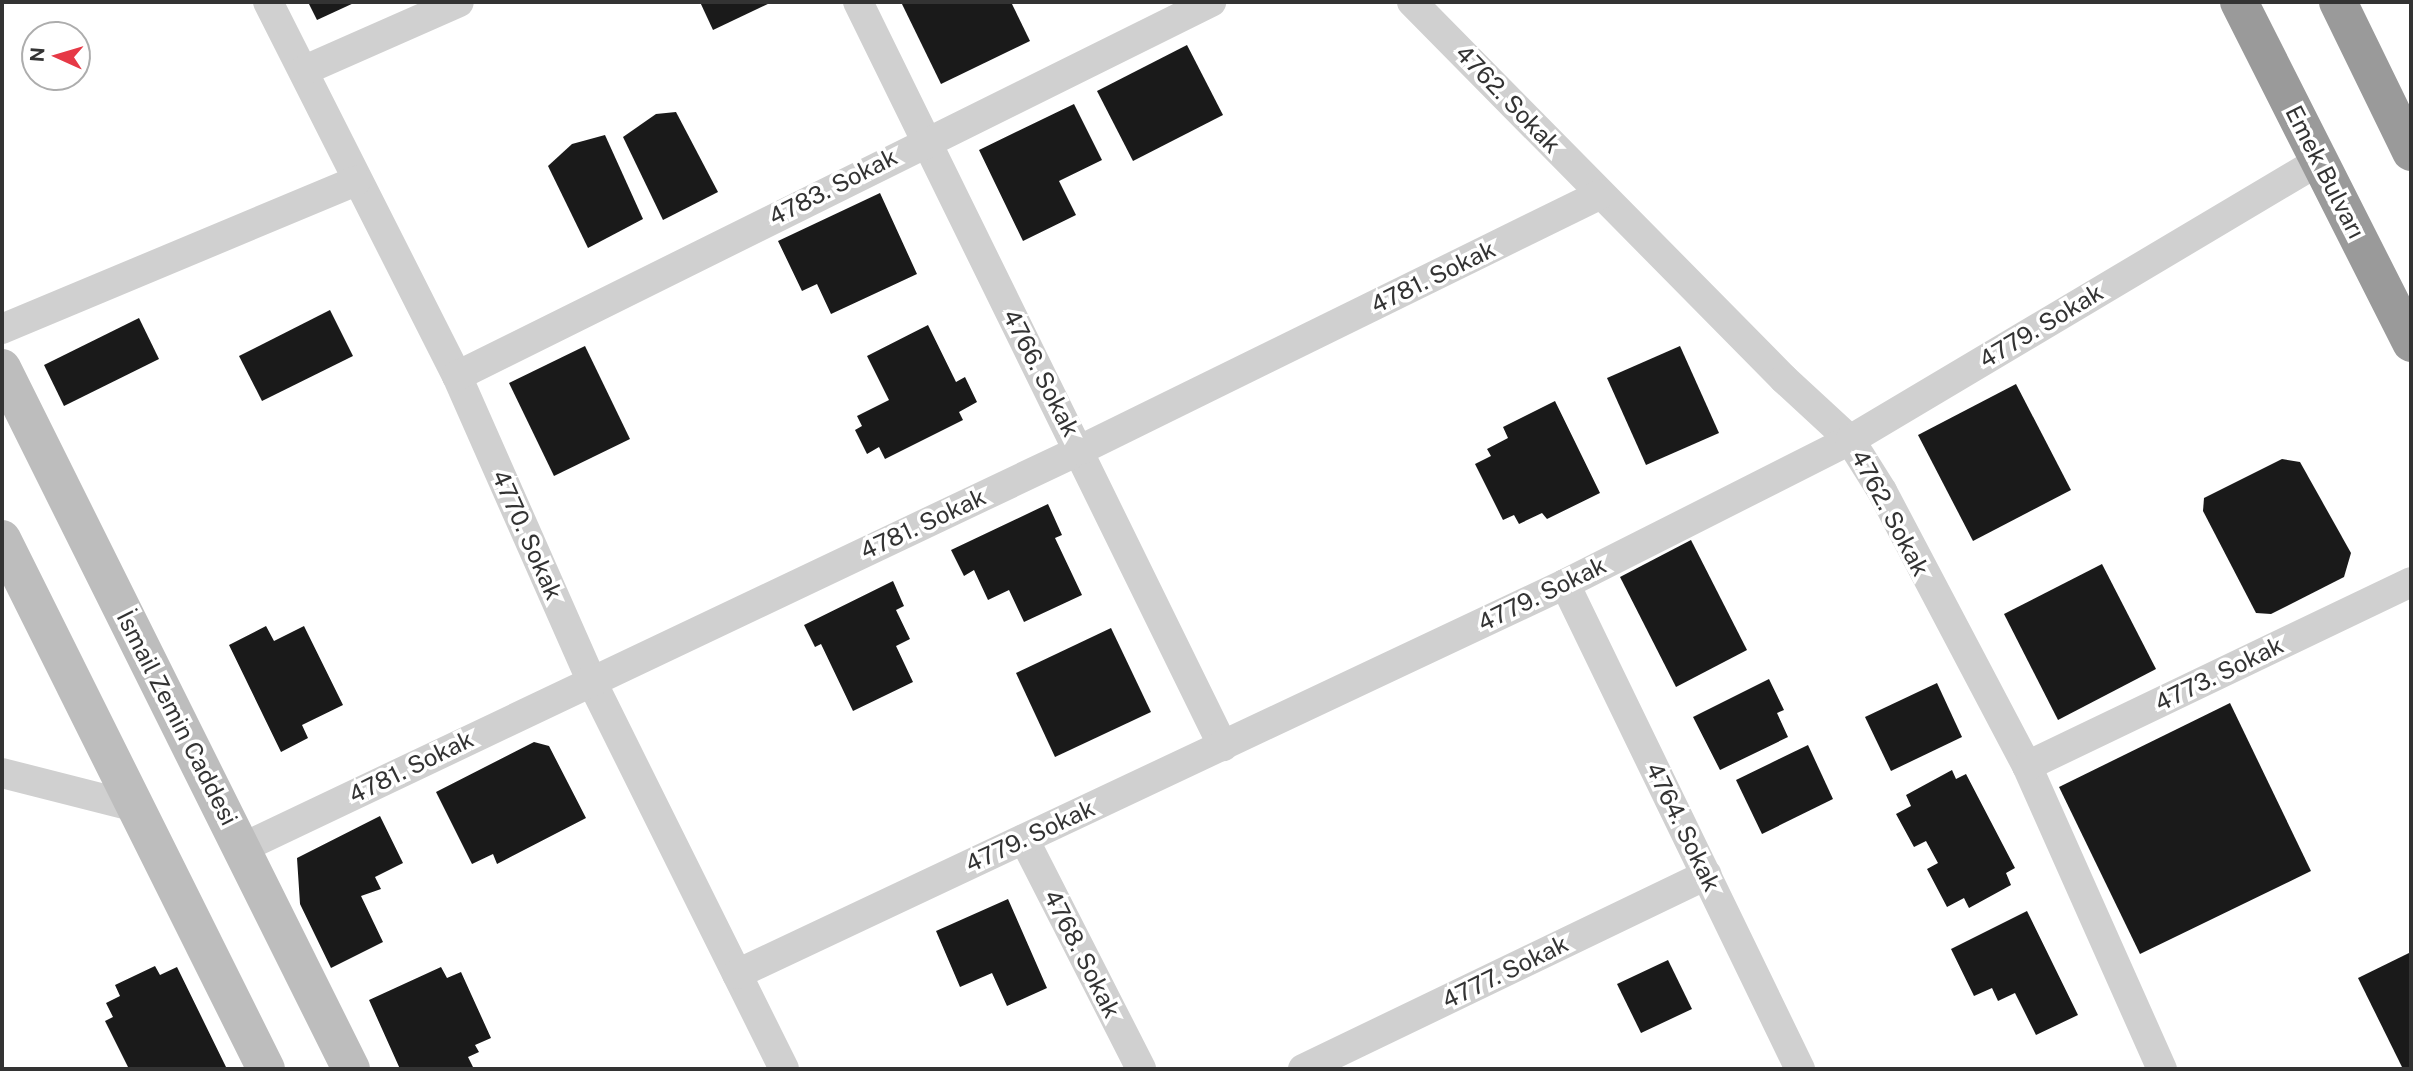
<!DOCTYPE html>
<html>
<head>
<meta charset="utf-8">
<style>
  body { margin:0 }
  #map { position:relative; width:2413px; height:1071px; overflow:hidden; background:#fff; font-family:"Public Sans",sans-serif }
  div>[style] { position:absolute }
  .building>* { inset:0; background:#1a1a1a }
  .street>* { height:30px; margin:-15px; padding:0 15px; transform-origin:15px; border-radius:15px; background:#d0d0d0 }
  .secondary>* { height:38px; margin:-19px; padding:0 19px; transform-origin:19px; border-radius:19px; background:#bdbdbd }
  .highway>* { height:38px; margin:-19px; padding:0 19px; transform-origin:19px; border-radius:19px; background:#9a9a9a }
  span { translate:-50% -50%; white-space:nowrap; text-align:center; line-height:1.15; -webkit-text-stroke:7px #fff; paint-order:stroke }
  .street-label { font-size:24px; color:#333 }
  .frame { position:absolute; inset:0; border:4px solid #333; pointer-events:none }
  .north { position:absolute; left:21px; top:21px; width:70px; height:70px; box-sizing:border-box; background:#fff; border:2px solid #adadad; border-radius:50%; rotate:274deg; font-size:19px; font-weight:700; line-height:28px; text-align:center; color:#333 }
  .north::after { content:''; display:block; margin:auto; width:24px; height:32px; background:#e63946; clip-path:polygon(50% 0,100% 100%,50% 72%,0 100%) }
</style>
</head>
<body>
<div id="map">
  <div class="building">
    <div style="clip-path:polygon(308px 2px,356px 2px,317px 20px)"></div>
    <div style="clip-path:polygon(700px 2px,772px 2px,713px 30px)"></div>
    <div style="clip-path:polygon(901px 2px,1011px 2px,1030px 41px,941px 84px)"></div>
    <div style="clip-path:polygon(1187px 45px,1223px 115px,1133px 161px,1097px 91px)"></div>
    <div style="clip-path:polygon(1074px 104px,1102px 160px,1059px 181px,1076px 215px,1023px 241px,979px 150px)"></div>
    <div style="clip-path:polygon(676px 112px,718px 192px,663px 220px,623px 137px,656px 114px)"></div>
    <div style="clip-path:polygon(605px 135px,643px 219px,588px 248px,548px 166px,572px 144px)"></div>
    <div style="clip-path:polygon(880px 193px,917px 274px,831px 314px,817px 284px,802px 291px,778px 241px)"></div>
    <div style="clip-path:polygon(330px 310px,353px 356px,262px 401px,239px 356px)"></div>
    <div style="clip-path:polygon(139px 318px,159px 359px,64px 406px,44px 365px)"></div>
    <div style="clip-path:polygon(928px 325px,956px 382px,965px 377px,977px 402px,959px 412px,963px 420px,885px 459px,879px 447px,867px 454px,855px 430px,862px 426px,857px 416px,889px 400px,867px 356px)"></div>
    <div style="clip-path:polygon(585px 346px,630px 439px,554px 476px,509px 383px)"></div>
    <div style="clip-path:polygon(1680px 346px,1719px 433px,1646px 465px,1607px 378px)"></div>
    <div style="clip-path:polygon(2016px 384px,2071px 490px,1973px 541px,1918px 435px)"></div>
    <div style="clip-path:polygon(1555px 401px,1600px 493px,1547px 519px,1542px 513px,1519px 524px,1514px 515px,1503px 520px,1475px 464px,1491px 456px,1487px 449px,1508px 438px,1503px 427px)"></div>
    <div style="clip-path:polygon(2282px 459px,2300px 462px,2351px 553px,2344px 577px,2271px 614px,2256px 613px,2203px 511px,2204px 498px)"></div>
    <div style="clip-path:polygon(1048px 504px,1062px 535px,1055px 538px,1082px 595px,1024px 622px,1009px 590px,988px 600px,974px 570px,964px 576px,951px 550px)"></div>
    <div style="clip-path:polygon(1691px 540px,1747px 650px,1676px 687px,1620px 577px)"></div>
    <div style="clip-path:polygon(2102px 564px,2156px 669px,2058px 720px,2004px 614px)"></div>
    <div style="clip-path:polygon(893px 581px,904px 606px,896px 610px,910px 639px,896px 646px,913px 682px,853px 711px,821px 644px,815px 647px,804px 625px)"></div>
    <div style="clip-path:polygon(266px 626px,274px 641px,304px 626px,343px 705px,302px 725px,308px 738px,281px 752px,229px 645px)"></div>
    <div style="clip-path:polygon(1111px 628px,1151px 712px,1055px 757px,1016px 673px)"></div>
    <div style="clip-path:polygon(1769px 679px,1784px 710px,1777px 713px,1788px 737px,1720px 770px,1693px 717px)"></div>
    <div style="clip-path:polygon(1937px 683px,1962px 737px,1891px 771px,1865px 717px)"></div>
    <div style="clip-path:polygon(2230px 703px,2311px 871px,2140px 954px,2059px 787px)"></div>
    <div style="clip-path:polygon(534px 742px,549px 746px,586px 818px,497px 864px,493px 854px,472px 864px,436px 792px)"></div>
    <div style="clip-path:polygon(1808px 745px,1833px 799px,1762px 834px,1736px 780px)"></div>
    <div style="clip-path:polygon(1952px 770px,1956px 779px,1966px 774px,2015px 868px,2006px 873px,2011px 885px,1969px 908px,1964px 898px,1947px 907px,1927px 869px,1938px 863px,1926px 841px,1914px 847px,1896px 814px,1911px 806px,1906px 795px)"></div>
    <div style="clip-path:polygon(380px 816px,403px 863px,375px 877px,381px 889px,361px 896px,383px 942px,331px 968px,300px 904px,297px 858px)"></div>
    <div style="clip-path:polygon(1008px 899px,1047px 988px,1007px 1006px,992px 973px,960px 987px,936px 931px)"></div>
    <div style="clip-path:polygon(2027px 911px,2078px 1015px,2036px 1035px,2015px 993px,1998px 1001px,1992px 988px,1974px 996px,1951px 949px)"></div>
    <div style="clip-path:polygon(2411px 952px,2411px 1069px,2403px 1069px,2358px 978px)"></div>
    <div style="clip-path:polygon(1668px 960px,1692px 1009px,1641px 1033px,1617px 984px)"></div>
    <div style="clip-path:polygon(155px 966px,160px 975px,177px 967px,227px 1069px,129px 1069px,105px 1021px,113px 1017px,106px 1003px,120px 996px,115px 985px)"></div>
    <div style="clip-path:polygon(441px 967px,447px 978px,461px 972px,491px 1038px,475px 1045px,479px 1052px,468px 1057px,474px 1069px,400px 1069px,369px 1000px)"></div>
  </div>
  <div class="street">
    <div style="left:268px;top:2px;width:419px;rotate:63.2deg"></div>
    <div style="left:457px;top:376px;width:332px;rotate:66.2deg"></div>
    <div style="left:591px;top:680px;width:434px;rotate:63.6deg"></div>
    <div style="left:858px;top:2px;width:829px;rotate:63.87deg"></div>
    <div style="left:1412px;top:2px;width:530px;rotate:45.38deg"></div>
    <div style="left:1784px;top:379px;width:90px;rotate:42.7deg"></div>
    <div style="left:1850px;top:440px;width:60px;rotate:57.9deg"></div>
    <div style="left:1882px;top:491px;width:311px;rotate:62.2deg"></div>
    <div style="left:2027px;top:766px;width:332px;rotate:66deg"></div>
    <div style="left:305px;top:70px;width:168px;rotate:-23.8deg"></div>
    <div style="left:2px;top:329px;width:384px;rotate:-22.7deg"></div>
    <div style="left:457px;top:376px;width:842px;rotate:-26.38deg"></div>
    <div style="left:1565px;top:584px;width:539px;rotate:64.15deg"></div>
    <div style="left:2027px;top:766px;width:426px;rotate:-25.6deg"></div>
    <div style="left:2px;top:773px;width:137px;rotate:14.3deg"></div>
    <div style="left:1024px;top:839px;width:258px;rotate:63deg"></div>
    <div style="left:242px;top:848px;width:928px;rotate:-25.4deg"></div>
    <div style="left:1080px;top:450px;width:580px;rotate:-26.17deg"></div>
    <div style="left:737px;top:974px;width:915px;rotate:-25.22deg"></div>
    <div style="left:1565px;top:584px;width:319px;rotate:-26.8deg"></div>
    <div style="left:1850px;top:440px;width:546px;rotate:-30.75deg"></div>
    <div style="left:1303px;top:1069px;width:448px;rotate:-25.7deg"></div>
  </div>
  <div class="secondary">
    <div style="left:2px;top:368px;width:783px;rotate:63.53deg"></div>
    <div style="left:2px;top:539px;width:592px;rotate:63.52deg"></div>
  </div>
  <div class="highway">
    <div style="left:2239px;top:2px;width:382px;rotate:63.2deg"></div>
    <div style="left:2338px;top:2px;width:167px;rotate:64deg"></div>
  </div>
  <div class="street-label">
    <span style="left:1508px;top:99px;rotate:46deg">4762. Sokak</span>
    <span style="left:2325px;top:172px;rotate:63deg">Emek Bulvarı</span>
    <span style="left:833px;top:187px;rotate:-27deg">4783. Sokak</span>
    <span style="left:1433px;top:277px;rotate:-26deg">4781. Sokak</span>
    <span style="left:2041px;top:326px;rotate:-31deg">4779. Sokak</span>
    <span style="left:1041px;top:373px;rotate:63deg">4766. Sokak</span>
    <span style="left:1890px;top:513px;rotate:62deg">4762. Sokak</span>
    <span style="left:923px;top:524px;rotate:-25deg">4781. Sokak</span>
    <span style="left:527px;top:535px;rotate:66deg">4770. Sokak</span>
    <span style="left:1542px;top:594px;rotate:-26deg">4779. Sokak</span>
    <span style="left:2219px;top:674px;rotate:-26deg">4773. Sokak</span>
    <span style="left:177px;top:718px;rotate:63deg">İsmail Zemin Caddesi</span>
    <span style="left:411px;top:767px;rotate:-26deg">4781. Sokak</span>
    <span style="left:1683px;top:827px;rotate:64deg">4764. Sokak</span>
    <span style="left:1030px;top:836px;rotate:-25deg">4779. Sokak</span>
    <span style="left:1082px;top:954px;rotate:63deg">4768. Sokak</span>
    <span style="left:1505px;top:972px;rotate:-26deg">4777. Sokak</span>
  </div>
  <div class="frame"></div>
  <div class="north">N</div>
</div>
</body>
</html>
